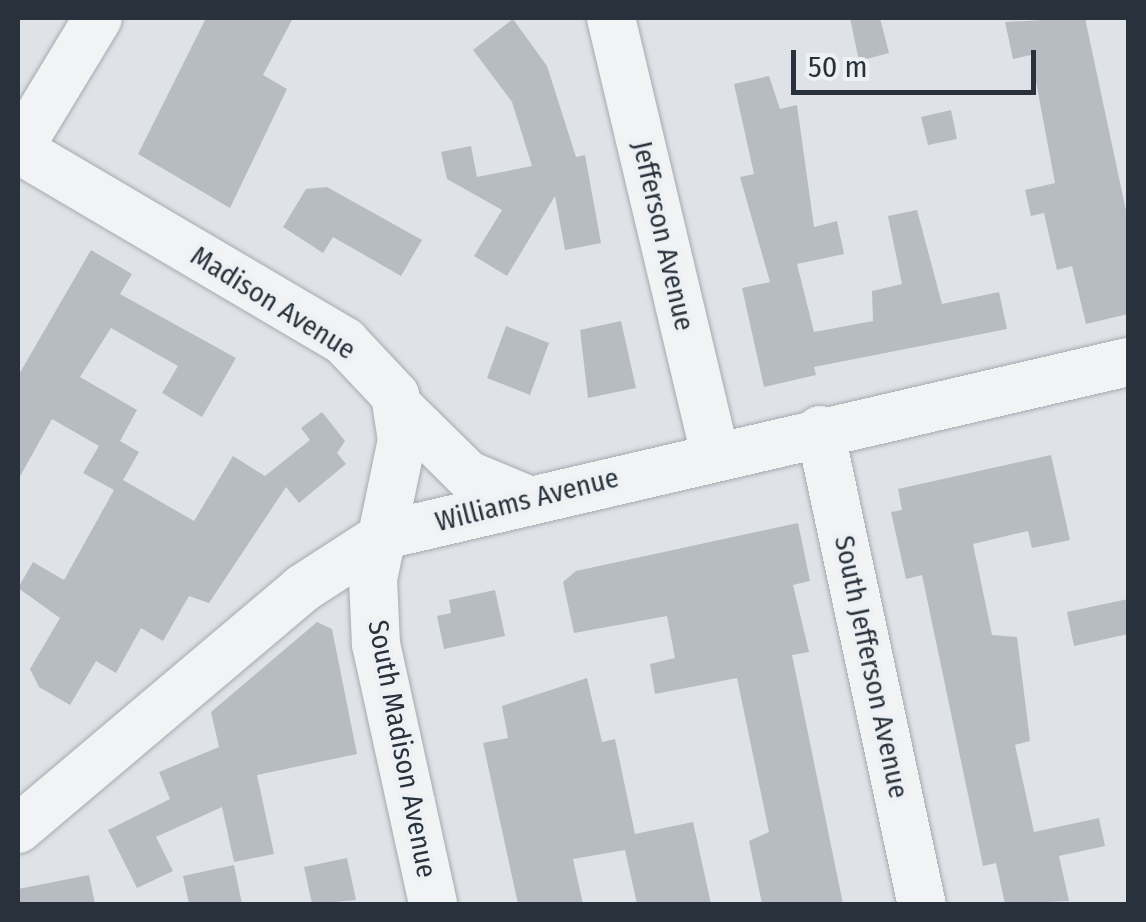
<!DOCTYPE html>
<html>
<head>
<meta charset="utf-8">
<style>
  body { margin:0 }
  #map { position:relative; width:1146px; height:922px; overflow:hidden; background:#dfe3e7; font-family:"Fira Sans Condensed",sans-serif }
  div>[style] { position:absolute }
  .building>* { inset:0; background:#b7bcc3 }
  .roads { filter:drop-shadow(0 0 2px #a5aab0) drop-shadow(0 0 2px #a5aab0) }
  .minor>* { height:48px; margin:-24px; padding:0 24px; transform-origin:24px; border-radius:24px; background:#f1f3f5 }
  span { translate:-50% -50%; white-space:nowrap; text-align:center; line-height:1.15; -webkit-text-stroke:8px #eef1f4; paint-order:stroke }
  .street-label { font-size:28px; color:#29323c }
  .frame { position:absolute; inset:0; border:20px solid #29323c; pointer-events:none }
  .scale { position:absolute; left:791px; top:50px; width:245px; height:45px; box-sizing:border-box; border:5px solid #29323c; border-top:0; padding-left:12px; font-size:30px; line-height:35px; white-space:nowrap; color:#29323c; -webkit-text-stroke:8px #eef1f4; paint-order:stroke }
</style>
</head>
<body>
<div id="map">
  <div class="building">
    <div style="clip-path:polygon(206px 18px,293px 18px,263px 75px,287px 89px,230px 208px,138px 154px)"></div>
    <div style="clip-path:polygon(850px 18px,880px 18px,889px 53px,859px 61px)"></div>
    <div style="clip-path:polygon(1085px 18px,1128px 220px,1128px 314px,1086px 324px,1072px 266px,1057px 270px,1044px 213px,1031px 216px,1025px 190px,1055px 183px,1031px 55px,1013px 59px,1005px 22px)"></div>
    <div style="clip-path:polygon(513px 19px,547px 66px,576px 157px,585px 155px,601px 243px,565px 250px,555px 196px,507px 276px,474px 256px,502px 210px,447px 179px,441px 152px,471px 146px,477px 177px,532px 166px,512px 102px,473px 50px)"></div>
    <div style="clip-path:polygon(769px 76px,780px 109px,797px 105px,814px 227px,837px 221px,844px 254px,797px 264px,814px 332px,873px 321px,872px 291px,902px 284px,888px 216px,917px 210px,942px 304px,999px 292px,1007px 329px,814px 367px,816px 375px,764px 387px,742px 288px,770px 282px,740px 177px,754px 174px,734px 84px)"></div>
    <div style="clip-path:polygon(951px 110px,957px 139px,928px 145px,921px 117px)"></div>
    <div style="clip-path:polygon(327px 187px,422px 240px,401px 276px,333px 237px,323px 253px,283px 227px,306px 189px)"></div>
    <div style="clip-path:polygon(91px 250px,132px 274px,120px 294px,236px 358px,202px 417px,162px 393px,178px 366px,111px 328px,80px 377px,137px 410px,120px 441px,139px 452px,123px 480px,194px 521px,233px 456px,265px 476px,310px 440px,301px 428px,322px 412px,345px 441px,337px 453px,346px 464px,299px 503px,286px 487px,209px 603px,189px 596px,163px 641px,141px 628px,116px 673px,96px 661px,70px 705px,39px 687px,30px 669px,60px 618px,18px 588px,33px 562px,64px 580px,114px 490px,83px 473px,99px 446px,52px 419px,18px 480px,18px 376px)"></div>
    <div style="clip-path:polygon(621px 321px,636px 388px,588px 398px,580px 330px)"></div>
    <div style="clip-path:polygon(506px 326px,549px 343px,530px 395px,487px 378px)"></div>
    <div style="clip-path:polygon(1051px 455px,1070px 540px,1032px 548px,1028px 531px,973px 544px,992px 635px,1017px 637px,1030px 741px,1015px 745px,1034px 832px,1099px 818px,1105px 846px,1059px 856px,1069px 901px,1005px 904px,996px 863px,983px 866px,922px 575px,906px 579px,891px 512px,902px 510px,898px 489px)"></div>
    <div style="clip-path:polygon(798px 523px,810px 581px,793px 585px,809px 652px,792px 655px,843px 904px,762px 904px,749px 841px,769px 832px,737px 678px,655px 694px,650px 664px,675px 658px,667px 616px,574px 633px,563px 582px,576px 571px)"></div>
    <div style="clip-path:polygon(495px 590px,505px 636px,444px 649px,437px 616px,451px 613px,449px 600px)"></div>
    <div style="clip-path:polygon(1128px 599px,1128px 634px,1074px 646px,1067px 612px)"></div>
    <div style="clip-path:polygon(317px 622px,332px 629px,357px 754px,257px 775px,274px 854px,234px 862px,222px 807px,156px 837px,173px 871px,137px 888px,108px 830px,170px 799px,159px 772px,219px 747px,211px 712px)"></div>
    <div style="clip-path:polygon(587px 678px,602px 742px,615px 739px,635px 834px,693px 822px,711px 904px,637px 904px,625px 850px,573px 859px,583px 904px,518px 904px,483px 743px,508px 738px,502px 706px)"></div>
    <div style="clip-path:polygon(347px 858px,356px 900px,312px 904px,304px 867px)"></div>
    <div style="clip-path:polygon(234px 865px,242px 904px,189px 904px,183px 876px)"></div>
    <div style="clip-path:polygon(89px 875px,95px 904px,18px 904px,18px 889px)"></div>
  </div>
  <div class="roads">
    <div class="minor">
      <div style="left:611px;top:18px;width:448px;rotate:76.6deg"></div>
      <div style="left:18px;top:149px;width:380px;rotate:30.5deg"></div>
      <div style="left:345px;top:342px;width:73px;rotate:46.7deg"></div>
      <div style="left:395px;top:395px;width:46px;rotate:81.2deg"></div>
      <div style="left:402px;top:440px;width:142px;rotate:101.8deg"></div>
      <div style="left:373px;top:579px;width:65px;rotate:87.4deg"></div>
      <div style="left:376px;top:644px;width:266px;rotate:77.6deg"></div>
      <div style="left:18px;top:150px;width:154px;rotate:-58.8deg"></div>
      <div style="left:403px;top:411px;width:91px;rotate:44.6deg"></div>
      <div style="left:468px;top:475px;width:65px;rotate:22.6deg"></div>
      <div style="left:820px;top:430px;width:485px;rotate:77.9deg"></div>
      <div style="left:18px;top:829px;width:373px;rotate:-40.2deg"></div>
      <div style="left:303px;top:588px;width:98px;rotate:-32.9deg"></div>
      <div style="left:385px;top:535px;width:763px;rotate:-13.11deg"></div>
    </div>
  </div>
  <div class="street-label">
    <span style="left:663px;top:236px;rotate:77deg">Jefferson Avenue</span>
    <span style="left:273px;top:303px;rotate:32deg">Madison Avenue</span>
    <span style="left:527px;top:500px;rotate:-14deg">Williams Avenue</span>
    <span style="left:871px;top:667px;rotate:78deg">South Jefferson Avenue</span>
    <span style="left:402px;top:749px;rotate:79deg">South Madison Avenue</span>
  </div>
  <div class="frame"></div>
  <div class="scale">50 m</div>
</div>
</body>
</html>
